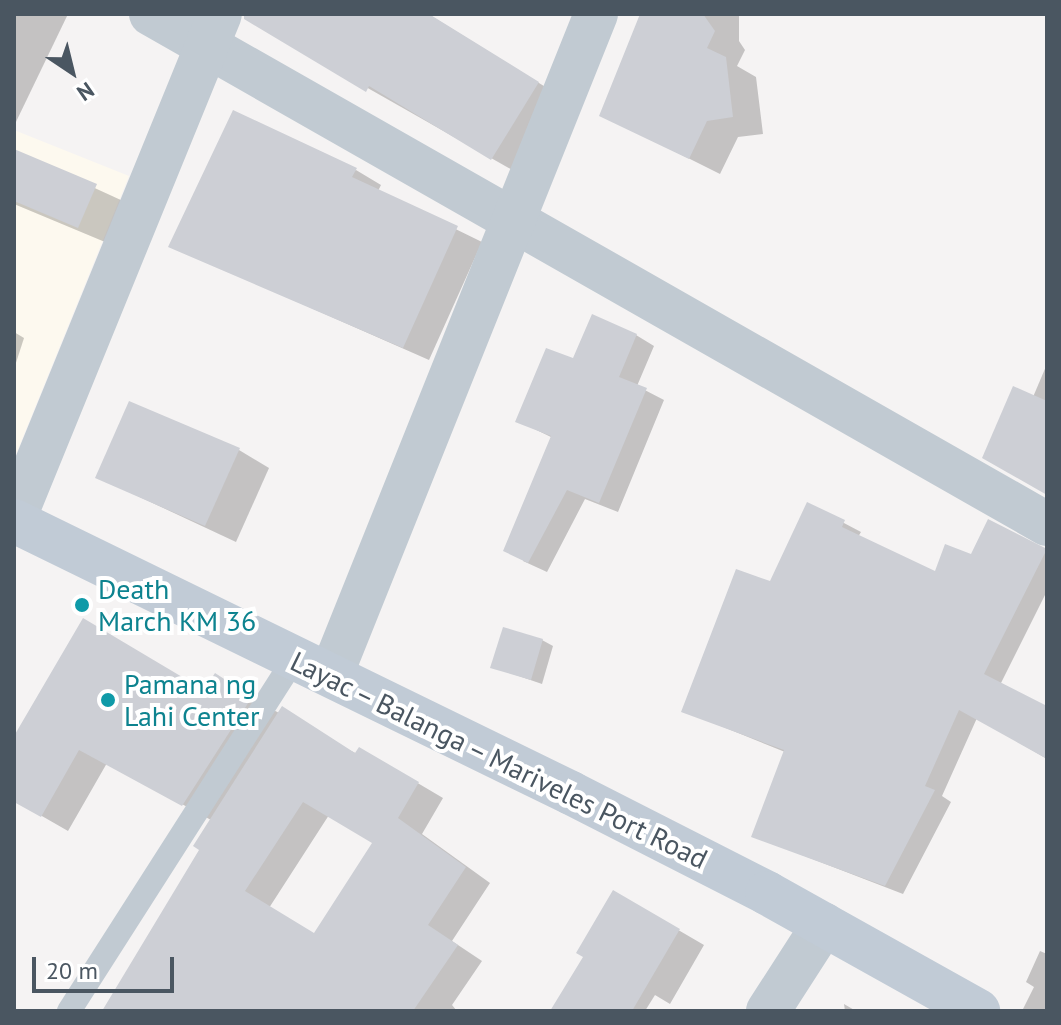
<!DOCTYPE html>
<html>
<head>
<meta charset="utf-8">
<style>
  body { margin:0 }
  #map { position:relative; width:1061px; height:1025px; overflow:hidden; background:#f5f3f3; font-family:"PT Sans",sans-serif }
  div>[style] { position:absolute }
  .commercial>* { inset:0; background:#fdf9ef }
  .shadow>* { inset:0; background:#0003 }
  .building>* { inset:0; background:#cdcfd5 }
  .service>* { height:24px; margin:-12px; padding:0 12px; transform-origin:12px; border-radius:12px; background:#c1cad2 }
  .minor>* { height:44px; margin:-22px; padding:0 22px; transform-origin:22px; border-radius:22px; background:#c1cad2 }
  .secondary>* { height:44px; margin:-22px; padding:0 22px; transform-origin:22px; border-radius:22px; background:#c1cbd6 }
  .dots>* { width:22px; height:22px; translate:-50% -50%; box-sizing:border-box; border:4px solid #fff; border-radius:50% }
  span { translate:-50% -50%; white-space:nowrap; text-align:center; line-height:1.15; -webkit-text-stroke:8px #fff; paint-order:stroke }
  .culture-label { font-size:28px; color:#0d838f }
  .left { translate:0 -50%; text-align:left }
  .street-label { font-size:28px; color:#4a5661 }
  .frame { position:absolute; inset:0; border:16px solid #4a5661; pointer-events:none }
  .north { position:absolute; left:32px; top:32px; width:80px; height:80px; -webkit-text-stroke:6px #fff; paint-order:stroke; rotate:145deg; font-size:22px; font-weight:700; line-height:32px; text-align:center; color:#4a5661 }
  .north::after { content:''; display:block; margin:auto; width:28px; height:36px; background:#4a5661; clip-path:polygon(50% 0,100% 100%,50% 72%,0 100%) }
  .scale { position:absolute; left:32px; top:957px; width:142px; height:36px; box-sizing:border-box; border:4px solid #4a5661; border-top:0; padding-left:10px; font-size:24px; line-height:28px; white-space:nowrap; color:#4a5661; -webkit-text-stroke:6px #fff; paint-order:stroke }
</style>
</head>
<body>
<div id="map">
  <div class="commercial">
    <div style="clip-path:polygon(14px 130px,129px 176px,14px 459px)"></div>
  </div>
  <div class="shadow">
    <div style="clip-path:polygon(14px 14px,68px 14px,14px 126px)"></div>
    <div style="clip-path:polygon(252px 14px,428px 14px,568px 101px,523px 176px,248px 20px)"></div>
    <div style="clip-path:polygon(642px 14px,739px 14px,739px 41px,745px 50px,737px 66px,756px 77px,763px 134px,738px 137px,720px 174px,602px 115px)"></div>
    <div style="clip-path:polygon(14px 151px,123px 201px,105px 242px,14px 204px)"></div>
    <div style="clip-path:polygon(356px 170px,381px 185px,378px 191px,482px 242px,429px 360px,171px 246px)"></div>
    <div style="clip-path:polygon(14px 332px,24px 338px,14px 369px)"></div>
    <div style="clip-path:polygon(636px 335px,654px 346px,637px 386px,664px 400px,618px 512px,585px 499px,547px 572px,523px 561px,553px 438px,518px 421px,574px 361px)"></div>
    <div style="clip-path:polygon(1047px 364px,1047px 493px,1033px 397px)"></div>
    <div style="clip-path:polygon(239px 450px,269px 468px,236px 542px,97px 477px)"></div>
    <div style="clip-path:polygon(808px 504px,861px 532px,858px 537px,936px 573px,972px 556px,989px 522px,1047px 551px,1047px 591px,1000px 685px,1047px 710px,1047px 759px,977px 718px,942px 796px,951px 802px,903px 894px,753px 836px,785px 752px,684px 711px,771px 584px)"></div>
    <div style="clip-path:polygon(542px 640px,553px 646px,542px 684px,493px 667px)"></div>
    <div style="clip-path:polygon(evenodd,205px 692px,243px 694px,357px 754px,360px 749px,443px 798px,422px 834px,490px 883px,452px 941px,482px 961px,452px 1005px,457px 1011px,110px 1011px,202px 849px,211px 820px,107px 763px,68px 831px,14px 800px,14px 740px,205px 692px,329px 815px,375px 842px,315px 935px,269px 908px,329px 815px)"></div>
    <div style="clip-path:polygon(613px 892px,704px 945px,670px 1004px,655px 995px,645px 1011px,552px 1011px,585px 956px)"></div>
    <div style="clip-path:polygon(1040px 951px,1047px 954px,1047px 1011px,1022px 1011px,1034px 987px,1026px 982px)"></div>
    <div style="clip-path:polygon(844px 1004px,856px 1011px,845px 1011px)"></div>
  </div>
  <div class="building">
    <div style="clip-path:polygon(244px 14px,429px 14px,539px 82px,491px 160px,369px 86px,366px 92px,244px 19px)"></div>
    <div style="clip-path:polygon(640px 14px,703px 14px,715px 31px,707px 48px,726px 57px,733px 117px,707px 121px,689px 159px,599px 116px)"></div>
    <div style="clip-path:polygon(233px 110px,357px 168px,352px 177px,458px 226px,403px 348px,168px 247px)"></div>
    <div style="clip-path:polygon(14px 149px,97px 184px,78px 228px,14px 201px)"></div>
    <div style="clip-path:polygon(592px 314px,637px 334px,619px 377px,647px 388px,599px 503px,567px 490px,528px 563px,503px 551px,551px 436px,515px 422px,546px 348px,573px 358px)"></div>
    <div style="clip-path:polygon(1013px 386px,1047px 401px,1047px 495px,982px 458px)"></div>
    <div style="clip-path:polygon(129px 401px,240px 448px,205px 526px,95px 478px)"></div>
    <div style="clip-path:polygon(807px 502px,845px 520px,842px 527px,935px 571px,945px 544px,971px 554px,988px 519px,1047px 549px,984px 674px,1047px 706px,1047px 759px,959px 710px,925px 786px,935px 790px,885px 886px,751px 837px,784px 750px,681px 712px,736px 569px,770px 581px)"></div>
    <div style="clip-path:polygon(83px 618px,204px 690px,215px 673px,252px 697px,182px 806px,79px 750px,41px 817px,14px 802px,14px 736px)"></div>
    <div style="clip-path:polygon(503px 627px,543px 639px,531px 680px,490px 668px)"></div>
    <div style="clip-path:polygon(evenodd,282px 706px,355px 753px,359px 747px,419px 782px,398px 818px,466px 867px,428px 925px,458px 945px,413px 1011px,102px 1011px,199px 850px,193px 846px,282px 706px,303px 802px,372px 843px,314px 933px,245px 891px,303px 802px)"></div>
    <div style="clip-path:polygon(613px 890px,680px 929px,632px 1011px,550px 1011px,583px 957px,576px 953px)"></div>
  </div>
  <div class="service">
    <div style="left:69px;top:1011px;width:419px;rotate:-57.4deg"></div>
  </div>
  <div class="minor">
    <div style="left:151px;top:14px;width:1031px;rotate:29.65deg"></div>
    <div style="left:14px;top:519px;width:545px;rotate:-67.81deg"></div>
    <div style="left:331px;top:675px;width:712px;rotate:-68.15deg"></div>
    <div style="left:768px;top:1011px;width:103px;rotate:-57.2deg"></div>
  </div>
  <div class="secondary">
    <div style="left:14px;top:521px;width:620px;rotate:26.03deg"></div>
    <div style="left:571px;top:793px;width:220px;rotate:27deg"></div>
    <div style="left:767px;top:893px;width:242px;rotate:29.2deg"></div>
  </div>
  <div class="dots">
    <div style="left:82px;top:605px;background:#0f9aa8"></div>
    <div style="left:108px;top:700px;background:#0f9aa8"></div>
  </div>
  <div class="culture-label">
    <span class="left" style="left:98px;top:605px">Death<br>March KM 36</span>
    <span class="left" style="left:124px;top:700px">Pamana ng<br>Lahi Center</span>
  </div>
  <div class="street-label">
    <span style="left:499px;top:760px;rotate:26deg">Layac – Balanga – Mariveles Port Road</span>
  </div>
  <div class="frame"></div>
  <div class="north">N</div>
  <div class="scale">20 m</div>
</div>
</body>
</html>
